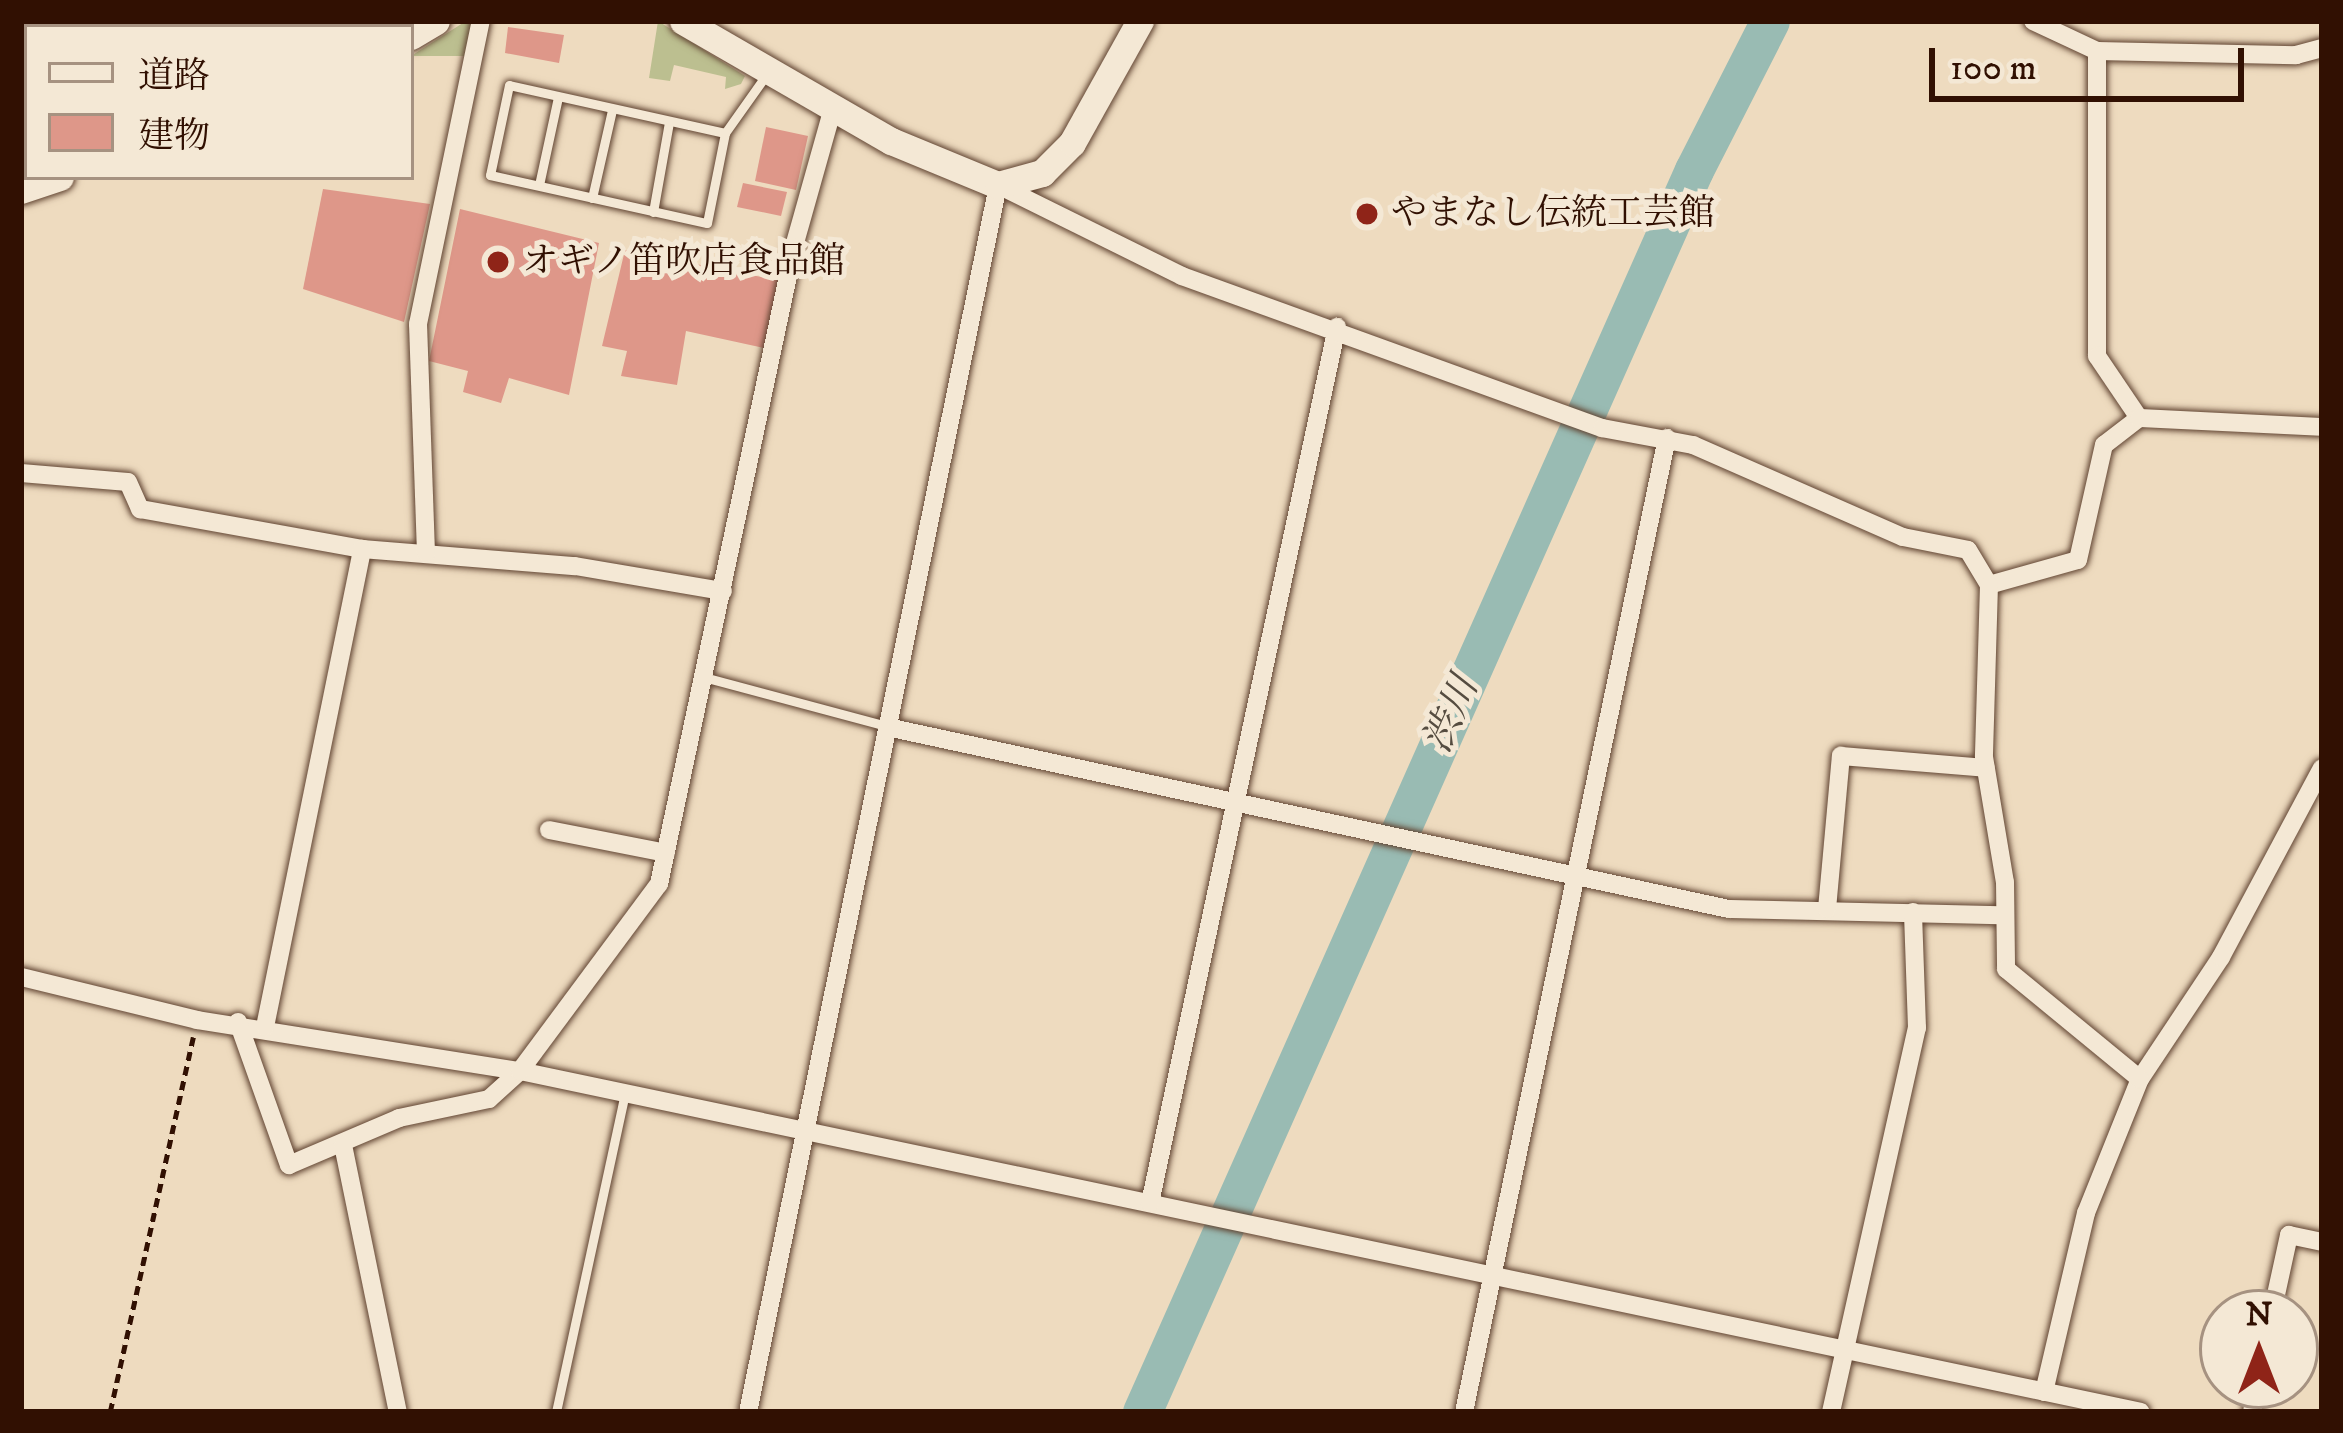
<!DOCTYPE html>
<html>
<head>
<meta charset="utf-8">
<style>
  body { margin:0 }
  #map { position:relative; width:2343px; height:1433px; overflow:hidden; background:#eedbbf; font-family:"IM FELL DW Pica","Noto Serif JP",serif }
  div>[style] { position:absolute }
  .green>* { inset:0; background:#bcbf90 }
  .river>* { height:39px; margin:-19.5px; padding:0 19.5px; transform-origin:19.5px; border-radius:19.5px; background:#99bbb3 }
  .building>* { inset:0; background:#de9789 }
  .path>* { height:4.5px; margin-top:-2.25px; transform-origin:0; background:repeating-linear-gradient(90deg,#311002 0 9px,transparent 0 15px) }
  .roads { filter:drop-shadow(0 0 3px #604331) drop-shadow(0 0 3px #604331) }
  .service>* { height:9px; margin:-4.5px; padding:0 4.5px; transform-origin:4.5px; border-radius:4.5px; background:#f4e8d5 }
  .minor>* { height:18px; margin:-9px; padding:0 9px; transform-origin:9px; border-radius:9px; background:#f4e8d5 }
  .secondary>* { height:27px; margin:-13.5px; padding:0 13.5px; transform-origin:13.5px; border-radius:13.5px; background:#f4e8d5 }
  .dots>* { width:33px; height:33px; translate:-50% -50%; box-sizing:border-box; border:6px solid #f4e8d5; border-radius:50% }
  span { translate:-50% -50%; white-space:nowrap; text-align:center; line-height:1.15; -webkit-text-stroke:10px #f4e8d5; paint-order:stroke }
  .poi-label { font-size:36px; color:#311002 }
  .left { translate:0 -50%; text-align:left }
  .water-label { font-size:39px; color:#554c40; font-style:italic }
  .frame { position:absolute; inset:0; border:24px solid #311002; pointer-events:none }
  .legend { position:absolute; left:24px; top:24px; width:390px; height:156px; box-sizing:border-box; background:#f4e8d5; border:3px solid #a69281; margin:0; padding:15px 21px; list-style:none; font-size:36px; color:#311002 }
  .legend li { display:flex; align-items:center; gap:24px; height:60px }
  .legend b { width:60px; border:3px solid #a69281 }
  .north { position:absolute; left:2199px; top:1289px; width:120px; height:120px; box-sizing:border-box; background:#f4e8d5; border:3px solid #a69281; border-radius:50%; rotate:0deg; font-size:33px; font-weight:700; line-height:48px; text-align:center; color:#311002 }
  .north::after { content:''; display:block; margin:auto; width:42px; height:54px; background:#8f2418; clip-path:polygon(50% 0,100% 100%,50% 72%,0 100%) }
  .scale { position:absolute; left:1929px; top:48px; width:315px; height:54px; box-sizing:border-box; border:6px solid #311002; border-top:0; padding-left:15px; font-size:36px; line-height:42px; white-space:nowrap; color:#311002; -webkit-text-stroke:9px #f4e8d5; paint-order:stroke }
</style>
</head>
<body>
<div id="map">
  <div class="green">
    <div style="clip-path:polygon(466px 21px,472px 21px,464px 56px,411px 56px)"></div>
    <div style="clip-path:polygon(658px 21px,745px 76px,741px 84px,725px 89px,726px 77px,674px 65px,670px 81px,649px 78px)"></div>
  </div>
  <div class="river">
    <div style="left:1142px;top:1412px;width:1359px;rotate:-66.04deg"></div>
    <div style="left:1694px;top:170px;width:167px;rotate:-63deg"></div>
  </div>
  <div class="building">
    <div style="clip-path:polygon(21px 27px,27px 38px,21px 67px)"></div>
    <div style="clip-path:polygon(508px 27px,564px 35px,559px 63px,505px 53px)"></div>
    <div style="clip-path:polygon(766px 127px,808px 136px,796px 190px,755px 181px)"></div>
    <div style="clip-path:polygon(743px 183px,787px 192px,781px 216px,737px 207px)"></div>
    <div style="clip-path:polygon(323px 189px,430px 204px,404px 322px,303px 289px)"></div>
    <div style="clip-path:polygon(460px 209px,599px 243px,569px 395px,509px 378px,501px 403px,463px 392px,468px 371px,429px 361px)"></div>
    <div style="clip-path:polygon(625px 250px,782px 281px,768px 349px,686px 331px,677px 385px,621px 376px,627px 351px,602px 346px)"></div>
  </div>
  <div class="path">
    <div style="left:110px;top:1412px;width:384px;rotate:-77.5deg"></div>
  </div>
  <div class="roads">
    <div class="service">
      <div style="left:725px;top:133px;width:221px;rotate:-167.5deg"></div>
      <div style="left:509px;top:85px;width:92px;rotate:101.9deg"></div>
      <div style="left:490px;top:175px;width:222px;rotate:12.5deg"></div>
      <div style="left:707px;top:223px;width:92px;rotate:-78.7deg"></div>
      <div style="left:725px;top:133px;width:71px;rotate:-54.7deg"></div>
      <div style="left:539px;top:185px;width:90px;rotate:-77.8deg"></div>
      <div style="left:592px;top:198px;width:90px;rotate:-77.2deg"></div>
      <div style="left:653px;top:212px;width:91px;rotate:-79.9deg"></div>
      <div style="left:700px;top:676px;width:193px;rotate:15deg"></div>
      <div style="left:556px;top:1412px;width:327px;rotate:-77.8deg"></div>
    </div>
    <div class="minor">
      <div style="left:2033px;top:21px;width:71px;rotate:25.1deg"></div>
      <div style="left:2097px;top:51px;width:199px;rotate:1.2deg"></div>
      <div style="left:2296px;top:55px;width:27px;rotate:-15deg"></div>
      <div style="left:2097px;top:51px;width:305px;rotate:90deg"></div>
      <div style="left:2097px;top:356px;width:75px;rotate:55.9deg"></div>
      <div style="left:21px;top:473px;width:107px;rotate:4.8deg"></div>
      <div style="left:128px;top:482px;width:30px;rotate:66deg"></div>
      <div style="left:140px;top:509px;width:226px;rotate:10.2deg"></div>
      <div style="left:362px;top:549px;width:214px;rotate:4.6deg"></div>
      <div style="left:575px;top:566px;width:150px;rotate:9.6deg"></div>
      <div style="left:426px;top:553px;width:229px;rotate:-92deg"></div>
      <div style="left:418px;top:324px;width:309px;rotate:-78.3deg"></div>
      <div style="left:1989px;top:585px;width:92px;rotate:-15.7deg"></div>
      <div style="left:2078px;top:560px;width:118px;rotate:-77.3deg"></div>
      <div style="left:2104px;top:445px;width:44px;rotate:-37.6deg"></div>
      <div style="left:2139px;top:418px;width:183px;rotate:2.8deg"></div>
      <div style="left:887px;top:727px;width:861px;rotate:12.2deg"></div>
      <div style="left:1729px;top:909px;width:273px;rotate:1.3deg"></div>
      <div style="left:549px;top:830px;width:119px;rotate:11.1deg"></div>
      <div style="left:1827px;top:909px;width:154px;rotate:-84.8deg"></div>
      <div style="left:1841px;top:756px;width:145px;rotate:4.7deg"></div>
      <div style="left:21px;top:977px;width:181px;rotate:13.7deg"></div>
      <div style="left:197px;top:1020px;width:327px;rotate:9deg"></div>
      <div style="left:520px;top:1071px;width:1656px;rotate:11.88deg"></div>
      <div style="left:238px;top:1022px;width:152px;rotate:70.4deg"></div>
      <div style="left:289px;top:1165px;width:120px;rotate:-23.1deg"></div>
      <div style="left:399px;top:1118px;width:92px;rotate:-11.9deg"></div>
      <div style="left:489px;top:1099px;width:42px;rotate:-42.1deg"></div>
      <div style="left:520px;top:1071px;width:233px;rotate:-53.4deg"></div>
      <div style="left:659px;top:884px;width:655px;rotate:-78.02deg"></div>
      <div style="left:795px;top:243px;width:140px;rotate:-74.3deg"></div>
      <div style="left:265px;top:1027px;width:488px;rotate:-78.5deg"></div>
      <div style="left:343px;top:1145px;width:273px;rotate:78.4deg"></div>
      <div style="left:1150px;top:1203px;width:896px;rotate:-77.95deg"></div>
      <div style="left:2272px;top:1313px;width:80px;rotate:-77.7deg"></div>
      <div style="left:2289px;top:1235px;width:34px;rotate:12deg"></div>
      <div style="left:2044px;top:1392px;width:184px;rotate:-76.8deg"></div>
      <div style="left:2086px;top:1213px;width:144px;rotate:-68.1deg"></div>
      <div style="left:2140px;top:1079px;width:146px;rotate:-56.4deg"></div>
      <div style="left:2221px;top:957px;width:214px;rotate:-61.9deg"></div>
      <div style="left:748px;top:1412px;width:1252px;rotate:-78.48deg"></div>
      <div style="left:998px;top:185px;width:205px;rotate:26.3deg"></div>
      <div style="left:1182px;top:276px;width:447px;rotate:19.9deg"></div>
      <div style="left:1602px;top:428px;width:93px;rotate:10.6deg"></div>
      <div style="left:1693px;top:445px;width:229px;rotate:23.7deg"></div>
      <div style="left:1903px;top:537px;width:66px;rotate:11.3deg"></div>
      <div style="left:1968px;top:550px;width:41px;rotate:59deg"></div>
      <div style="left:1989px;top:585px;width:172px;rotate:91.7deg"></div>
      <div style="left:1984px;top:757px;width:127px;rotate:80.5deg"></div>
      <div style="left:2005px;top:882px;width:87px;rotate:89.3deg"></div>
      <div style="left:2006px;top:969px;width:173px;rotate:39.4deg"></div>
      <div style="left:1464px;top:1412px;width:995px;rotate:-78.23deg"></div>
      <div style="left:1831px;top:1412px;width:394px;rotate:-77.4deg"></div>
      <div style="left:1917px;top:1028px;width:116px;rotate:-92deg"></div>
      <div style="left:2252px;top:1412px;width:27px;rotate:-80deg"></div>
    </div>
    <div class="secondary">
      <div style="left:683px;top:21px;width:240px;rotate:30deg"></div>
      <div style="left:891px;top:141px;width:116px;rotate:22.4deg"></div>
      <div style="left:998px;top:185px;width:46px;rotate:-15.3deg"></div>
      <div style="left:1042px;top:173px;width:42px;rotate:-45deg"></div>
      <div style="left:1072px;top:143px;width:140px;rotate:-60.9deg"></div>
      <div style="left:411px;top:36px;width:29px;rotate:-31deg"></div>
      <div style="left:21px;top:190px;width:41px;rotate:-18.4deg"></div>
    </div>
  </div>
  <div class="dots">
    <div style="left:1367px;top:214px;background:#8f2418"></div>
    <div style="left:498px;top:262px;background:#8f2418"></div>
  </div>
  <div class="poi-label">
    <span class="left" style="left:1391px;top:214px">やまなし伝統工芸館</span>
    <span class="left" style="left:522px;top:262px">オギノ笛吹店食品館</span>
  </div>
  <div class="water-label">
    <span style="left:1452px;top:715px;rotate:-66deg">渋川</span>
  </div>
  <div class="frame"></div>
  <ul class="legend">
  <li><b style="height:15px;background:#f4e8d5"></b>道路</li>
  <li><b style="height:33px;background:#de9789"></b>建物</li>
  </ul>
  <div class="north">N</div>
  <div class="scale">100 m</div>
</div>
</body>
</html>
